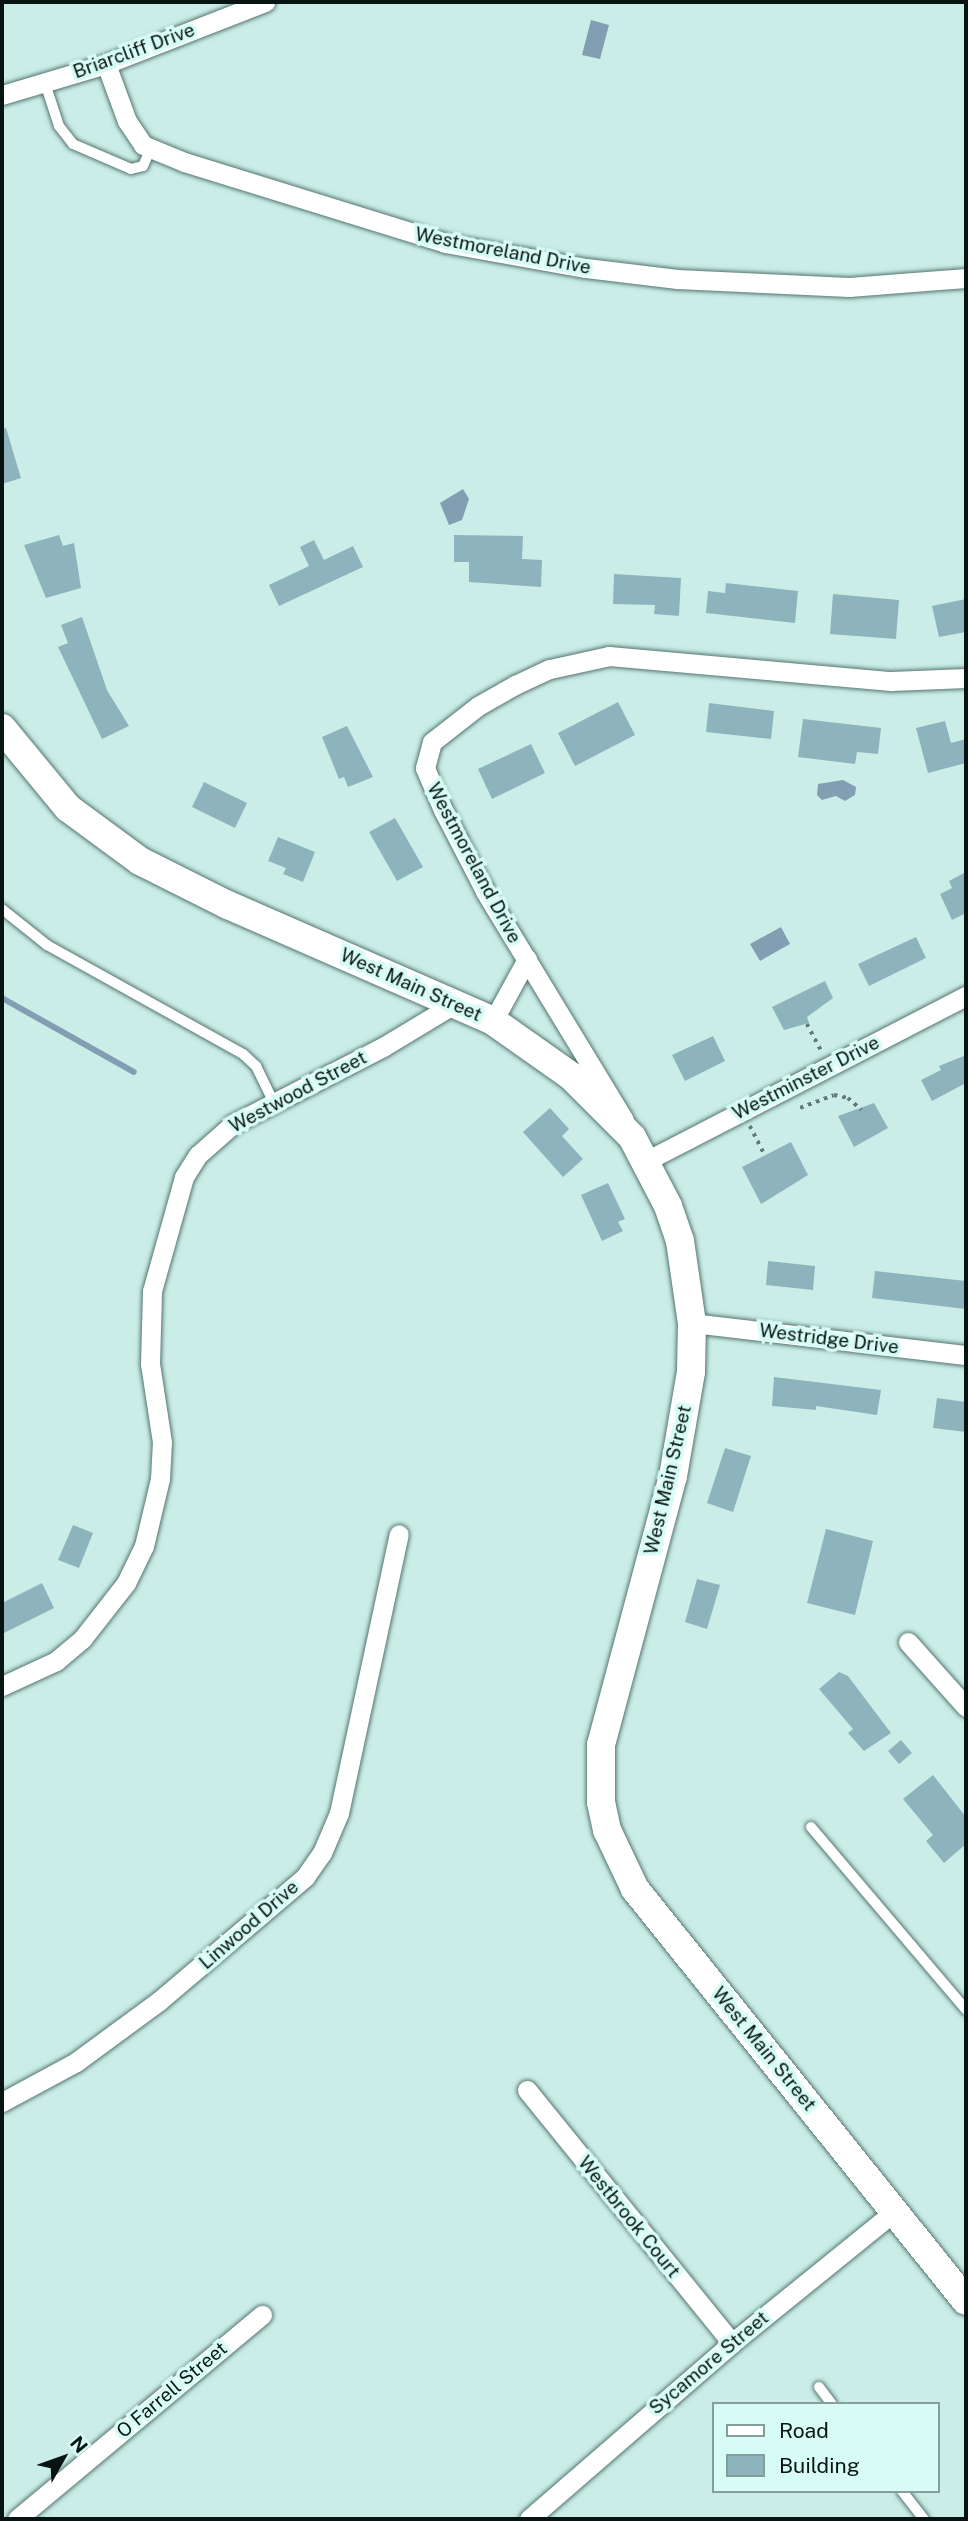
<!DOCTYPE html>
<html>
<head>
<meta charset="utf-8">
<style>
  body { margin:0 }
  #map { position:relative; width:968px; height:2521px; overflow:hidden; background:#caeee7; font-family:"Public Sans",sans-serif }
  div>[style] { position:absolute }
  .water>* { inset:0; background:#829eb3 }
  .stream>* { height:6px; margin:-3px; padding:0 3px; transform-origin:3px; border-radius:3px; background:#829eb3 }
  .building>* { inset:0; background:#8db4bd }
  .path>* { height:3.5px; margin-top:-1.75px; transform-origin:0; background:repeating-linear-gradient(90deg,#637b76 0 3.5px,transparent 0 8.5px) }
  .roads { filter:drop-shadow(0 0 2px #557570) drop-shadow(0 0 2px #557570) }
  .service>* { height:10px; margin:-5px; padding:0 5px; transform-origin:5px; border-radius:5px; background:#fff }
  .minor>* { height:19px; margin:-9.5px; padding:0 9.5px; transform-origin:9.5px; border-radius:9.5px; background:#fff }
  .secondary>* { height:28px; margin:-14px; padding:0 14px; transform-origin:14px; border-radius:14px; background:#fff }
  span { translate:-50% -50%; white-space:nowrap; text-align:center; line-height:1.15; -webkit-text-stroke:7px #d7fbf5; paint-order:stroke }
  .street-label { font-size:19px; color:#071412 }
  .frame { position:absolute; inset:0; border:4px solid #071412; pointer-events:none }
  .legend { position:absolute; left:712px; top:2402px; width:228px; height:91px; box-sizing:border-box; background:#d7fbf5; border:2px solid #849f9a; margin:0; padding:9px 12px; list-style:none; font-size:21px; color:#071412 }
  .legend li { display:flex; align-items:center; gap:14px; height:35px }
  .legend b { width:35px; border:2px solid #849f9a }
  .north { position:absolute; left:28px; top:2423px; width:70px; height:70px; -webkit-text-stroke:5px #d7fbf5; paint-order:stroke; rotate:50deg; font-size:19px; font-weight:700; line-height:28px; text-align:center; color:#071412 }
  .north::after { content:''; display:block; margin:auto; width:24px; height:32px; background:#071412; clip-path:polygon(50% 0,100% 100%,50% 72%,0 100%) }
</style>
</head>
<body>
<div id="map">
  <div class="water">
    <div style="clip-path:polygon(591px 20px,609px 25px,600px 59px,582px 55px)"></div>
    <div style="clip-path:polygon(463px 489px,469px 499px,462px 520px,449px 525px,440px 503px)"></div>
    <div style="clip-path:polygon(843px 780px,856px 787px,855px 795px,845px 801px,836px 796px,822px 800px,817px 795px,818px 784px)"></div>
    <div style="clip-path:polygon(781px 927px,790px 944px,760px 961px,750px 944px)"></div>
  </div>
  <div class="stream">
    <div style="left:2px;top:998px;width:151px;rotate:29.3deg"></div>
  </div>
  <div class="building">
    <div style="clip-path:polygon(6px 428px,21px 478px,2px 484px,2px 429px)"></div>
    <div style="clip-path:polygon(59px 535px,63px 546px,74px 543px,81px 588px,46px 598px,24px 545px)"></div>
    <div style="clip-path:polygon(454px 535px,523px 536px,522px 559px,542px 560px,541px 587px,469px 582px,469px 562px,454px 562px)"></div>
    <div style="clip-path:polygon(314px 540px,324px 560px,353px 546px,363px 567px,279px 606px,269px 585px,309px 566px,300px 547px)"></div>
    <div style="clip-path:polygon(614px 574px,681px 578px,679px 616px,654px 614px,655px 605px,613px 604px)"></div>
    <div style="clip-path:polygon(726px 583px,798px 591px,795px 623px,706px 613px,708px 591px,725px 593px)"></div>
    <div style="clip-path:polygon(833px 594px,899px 600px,896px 639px,830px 634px)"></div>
    <div style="clip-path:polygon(966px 599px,966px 632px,939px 637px,932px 606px)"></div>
    <div style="clip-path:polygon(82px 617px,107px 690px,129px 726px,102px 739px,58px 647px,68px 643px,61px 625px)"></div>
    <div style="clip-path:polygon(618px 702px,635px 735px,575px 766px,558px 733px)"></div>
    <div style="clip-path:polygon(709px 703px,774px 711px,771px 739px,706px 732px)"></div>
    <div style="clip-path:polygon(803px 719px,881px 728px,878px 754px,857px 752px,855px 764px,798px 757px)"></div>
    <div style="clip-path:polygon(945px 721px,951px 743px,966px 739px,966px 763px,928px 773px,916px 728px)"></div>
    <div style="clip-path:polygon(347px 726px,373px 777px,348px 787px,344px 777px,339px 779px,322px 737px)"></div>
    <div style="clip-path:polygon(531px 744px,545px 773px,492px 799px,478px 769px)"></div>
    <div style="clip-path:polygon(204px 782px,247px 803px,235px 828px,192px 807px)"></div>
    <div style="clip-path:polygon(395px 818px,423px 867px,397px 881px,369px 832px)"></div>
    <div style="clip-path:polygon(278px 837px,315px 852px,303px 882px,283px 874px,286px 868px,268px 861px)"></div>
    <div style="clip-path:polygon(966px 872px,966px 918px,964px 914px,952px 920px,940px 894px,952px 888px,949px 881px)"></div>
    <div style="clip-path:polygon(916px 937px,926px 958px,869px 986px,858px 964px)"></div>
    <div style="clip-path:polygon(825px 981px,833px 998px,807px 1017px,809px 1023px,784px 1030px,772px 1007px)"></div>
    <div style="clip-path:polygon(713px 1036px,725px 1061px,685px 1081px,672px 1055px)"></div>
    <div style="clip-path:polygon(966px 1055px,966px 1083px,932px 1101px,921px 1080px,941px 1070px,939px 1066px)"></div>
    <div style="clip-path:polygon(874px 1103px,888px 1128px,854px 1147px,838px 1116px)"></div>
    <div style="clip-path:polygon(550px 1108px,569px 1129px,562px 1136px,583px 1159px,563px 1177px,523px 1132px)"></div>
    <div style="clip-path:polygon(791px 1142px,808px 1175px,761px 1204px,742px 1167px)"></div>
    <div style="clip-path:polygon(608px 1183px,625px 1219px,618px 1222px,623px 1231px,602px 1241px,581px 1195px)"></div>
    <div style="clip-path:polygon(768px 1261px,815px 1266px,813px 1290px,766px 1285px)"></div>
    <div style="clip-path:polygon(875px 1271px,966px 1281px,966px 1309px,872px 1298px)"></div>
    <div style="clip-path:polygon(774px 1377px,881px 1390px,877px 1415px,816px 1406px,816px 1410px,772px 1406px)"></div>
    <div style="clip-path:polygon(937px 1398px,966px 1402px,966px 1432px,933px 1428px)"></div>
    <div style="clip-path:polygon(725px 1448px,751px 1456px,733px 1512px,707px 1503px)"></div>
    <div style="clip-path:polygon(73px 1525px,93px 1533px,79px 1568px,58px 1560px)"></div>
    <div style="clip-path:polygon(826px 1529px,873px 1541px,855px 1615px,807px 1603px)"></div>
    <div style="clip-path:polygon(697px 1579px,720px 1585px,707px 1629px,685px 1622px)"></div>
    <div style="clip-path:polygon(42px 1583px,54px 1608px,2px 1634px,2px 1603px)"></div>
    <div style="clip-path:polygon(839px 1672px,848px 1676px,891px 1733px,864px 1751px,848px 1733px,853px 1729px,819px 1689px)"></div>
    <div style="clip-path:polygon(901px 1740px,912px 1753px,899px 1764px,888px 1751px)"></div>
    <div style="clip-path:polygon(933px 1775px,966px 1817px,966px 1844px,944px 1863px,926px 1841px,933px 1835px,903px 1799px)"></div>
  </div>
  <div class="path">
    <div style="left:807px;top:1024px;width:30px;rotate:62deg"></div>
    <div style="left:800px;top:1108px;width:36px;rotate:-21deg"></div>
    <div style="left:834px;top:1095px;width:14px;rotate:12deg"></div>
    <div style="left:848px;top:1098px;width:18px;rotate:41deg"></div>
    <div style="left:750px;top:1126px;width:33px;rotate:63deg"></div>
  </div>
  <div class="roads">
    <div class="service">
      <div style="left:45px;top:83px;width:45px;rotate:72deg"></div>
      <div style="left:59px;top:126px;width:23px;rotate:52deg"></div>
      <div style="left:73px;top:144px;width:63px;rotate:23.3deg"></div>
      <div style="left:131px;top:169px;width:12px;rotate:-14deg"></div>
      <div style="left:143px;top:166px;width:20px;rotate:-66deg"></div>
      <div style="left:2px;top:909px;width:58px;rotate:38.7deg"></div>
      <div style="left:47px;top:945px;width:224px;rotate:29.1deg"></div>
      <div style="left:243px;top:1054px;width:18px;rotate:43deg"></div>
      <div style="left:256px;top:1066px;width:41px;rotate:64.1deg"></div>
      <div style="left:811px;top:1827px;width:240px;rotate:49.7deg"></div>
      <div style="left:819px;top:2387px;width:21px;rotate:53deg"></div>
      <div style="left:902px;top:2491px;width:36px;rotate:52deg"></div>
    </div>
    <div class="minor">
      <div style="left:106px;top:64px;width:61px;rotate:69.8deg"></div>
      <div style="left:127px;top:121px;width:29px;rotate:56deg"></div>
      <div style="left:143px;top:145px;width:44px;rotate:22.5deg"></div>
      <div style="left:184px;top:162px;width:273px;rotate:17.2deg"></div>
      <div style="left:445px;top:243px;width:143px;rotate:10.1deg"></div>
      <div style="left:586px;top:268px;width:92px;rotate:6.9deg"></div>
      <div style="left:677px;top:279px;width:172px;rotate:2.7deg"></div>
      <div style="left:849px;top:287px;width:117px;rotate:-4.4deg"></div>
      <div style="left:2px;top:95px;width:109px;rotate:-16.6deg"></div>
      <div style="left:106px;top:64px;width:171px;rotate:-21.3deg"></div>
      <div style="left:493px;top:1021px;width:71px;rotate:-61.3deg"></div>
      <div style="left:624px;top:1120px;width:268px;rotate:-121.3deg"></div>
      <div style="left:485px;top:891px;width:91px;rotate:-117.4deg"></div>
      <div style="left:443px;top:810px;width:46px;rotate:-113.2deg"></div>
      <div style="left:425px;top:768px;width:27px;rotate:-75deg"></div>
      <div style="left:432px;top:742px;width:58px;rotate:-38deg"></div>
      <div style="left:478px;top:706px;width:43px;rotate:-29.6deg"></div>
      <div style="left:515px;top:685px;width:38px;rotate:-25deg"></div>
      <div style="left:550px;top:669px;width:60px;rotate:-12.4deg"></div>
      <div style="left:609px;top:656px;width:283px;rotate:5.1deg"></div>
      <div style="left:891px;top:681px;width:75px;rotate:-2.3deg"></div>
      <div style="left:646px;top:1161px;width:360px;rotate:-27.3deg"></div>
      <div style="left:692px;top:1323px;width:276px;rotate:6.7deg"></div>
      <div style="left:908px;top:1642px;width:87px;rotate:48.3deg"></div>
      <div style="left:2px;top:1686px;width:60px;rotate:-24.8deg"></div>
      <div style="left:56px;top:1661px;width:35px;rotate:-40deg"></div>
      <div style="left:83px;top:1638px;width:70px;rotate:-52deg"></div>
      <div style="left:126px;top:1583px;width:41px;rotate:-64.1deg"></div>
      <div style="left:144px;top:1546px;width:69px;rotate:-76.6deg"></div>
      <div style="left:160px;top:1479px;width:37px;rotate:-87deg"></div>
      <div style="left:162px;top:1442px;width:79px;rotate:-98.7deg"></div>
      <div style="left:150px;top:1364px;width:73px;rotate:-88.4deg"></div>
      <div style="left:152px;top:1291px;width:118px;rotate:-74.3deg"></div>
      <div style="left:184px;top:1177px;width:26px;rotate:-58deg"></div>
      <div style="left:198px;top:1155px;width:47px;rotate:-41.5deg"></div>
      <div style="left:233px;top:1124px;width:169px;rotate:-27.2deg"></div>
      <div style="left:383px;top:1047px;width:85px;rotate:-31.1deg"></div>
      <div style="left:527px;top:2090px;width:326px;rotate:51deg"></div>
      <div style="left:2px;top:2102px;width:84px;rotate:-28.4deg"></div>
      <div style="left:76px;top:2062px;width:103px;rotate:-36.3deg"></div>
      <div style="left:159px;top:2001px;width:192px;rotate:-40.3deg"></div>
      <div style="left:305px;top:1877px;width:29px;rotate:-55deg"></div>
      <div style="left:322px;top:1853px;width:43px;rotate:-67deg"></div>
      <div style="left:339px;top:1813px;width:285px;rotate:-77.9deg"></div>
      <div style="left:17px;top:2519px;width:319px;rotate:-39.8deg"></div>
      <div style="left:529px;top:2519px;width:269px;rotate:-40.9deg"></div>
      <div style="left:732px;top:2343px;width:208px;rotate:-39deg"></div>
    </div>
    <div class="secondary">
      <div style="left:2px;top:728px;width:104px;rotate:50.5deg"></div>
      <div style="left:68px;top:808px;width:89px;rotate:36.4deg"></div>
      <div style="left:140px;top:861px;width:98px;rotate:26.6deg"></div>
      <div style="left:228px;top:905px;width:289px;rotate:23.6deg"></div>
      <div style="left:493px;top:1021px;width:95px;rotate:35.2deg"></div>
      <div style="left:571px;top:1076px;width:86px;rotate:45deg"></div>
      <div style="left:632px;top:1137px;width:78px;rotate:62.4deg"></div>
      <div style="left:668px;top:1206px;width:37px;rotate:71deg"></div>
      <div style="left:680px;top:1241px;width:83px;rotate:81.7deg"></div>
      <div style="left:692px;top:1323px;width:49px;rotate:91.2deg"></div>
      <div style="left:691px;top:1372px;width:106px;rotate:99.8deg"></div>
      <div style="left:673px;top:1476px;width:278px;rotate:105deg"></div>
      <div style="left:601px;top:1745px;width:57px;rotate:90deg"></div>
      <div style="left:601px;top:1802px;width:29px;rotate:78deg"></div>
      <div style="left:607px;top:1830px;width:65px;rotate:64.6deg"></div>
      <div style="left:635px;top:1889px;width:528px;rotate:51.22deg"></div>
    </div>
  </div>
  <div class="street-label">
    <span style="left:134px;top:51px;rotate:-20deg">Briarcliff Drive</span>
    <span style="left:503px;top:251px;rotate:11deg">Westmoreland Drive</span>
    <span style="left:474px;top:863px;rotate:62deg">Westmoreland Drive</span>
    <span style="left:411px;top:985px;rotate:24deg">West Main Street</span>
    <span style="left:806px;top:1078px;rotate:-27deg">Westminster Drive</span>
    <span style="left:298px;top:1092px;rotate:-28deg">Westwood Street</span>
    <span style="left:829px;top:1339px;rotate:7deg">Westridge Drive</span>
    <span style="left:668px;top:1480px;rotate:-77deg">West Main Street</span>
    <span style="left:249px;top:1925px;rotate:-41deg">Linwood Drive</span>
    <span style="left:764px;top:2049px;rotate:51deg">West Main Street</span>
    <span style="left:629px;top:2217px;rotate:51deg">Westbrook Court</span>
    <span style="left:709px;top:2363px;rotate:-40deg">Sycamore Street</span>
    <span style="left:172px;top:2390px;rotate:-40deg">O Farrell Street</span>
  </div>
  <div class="frame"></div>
  <ul class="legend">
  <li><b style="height:9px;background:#fff"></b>Road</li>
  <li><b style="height:19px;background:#8db4bd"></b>Building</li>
  </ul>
  <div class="north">N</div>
</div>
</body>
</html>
